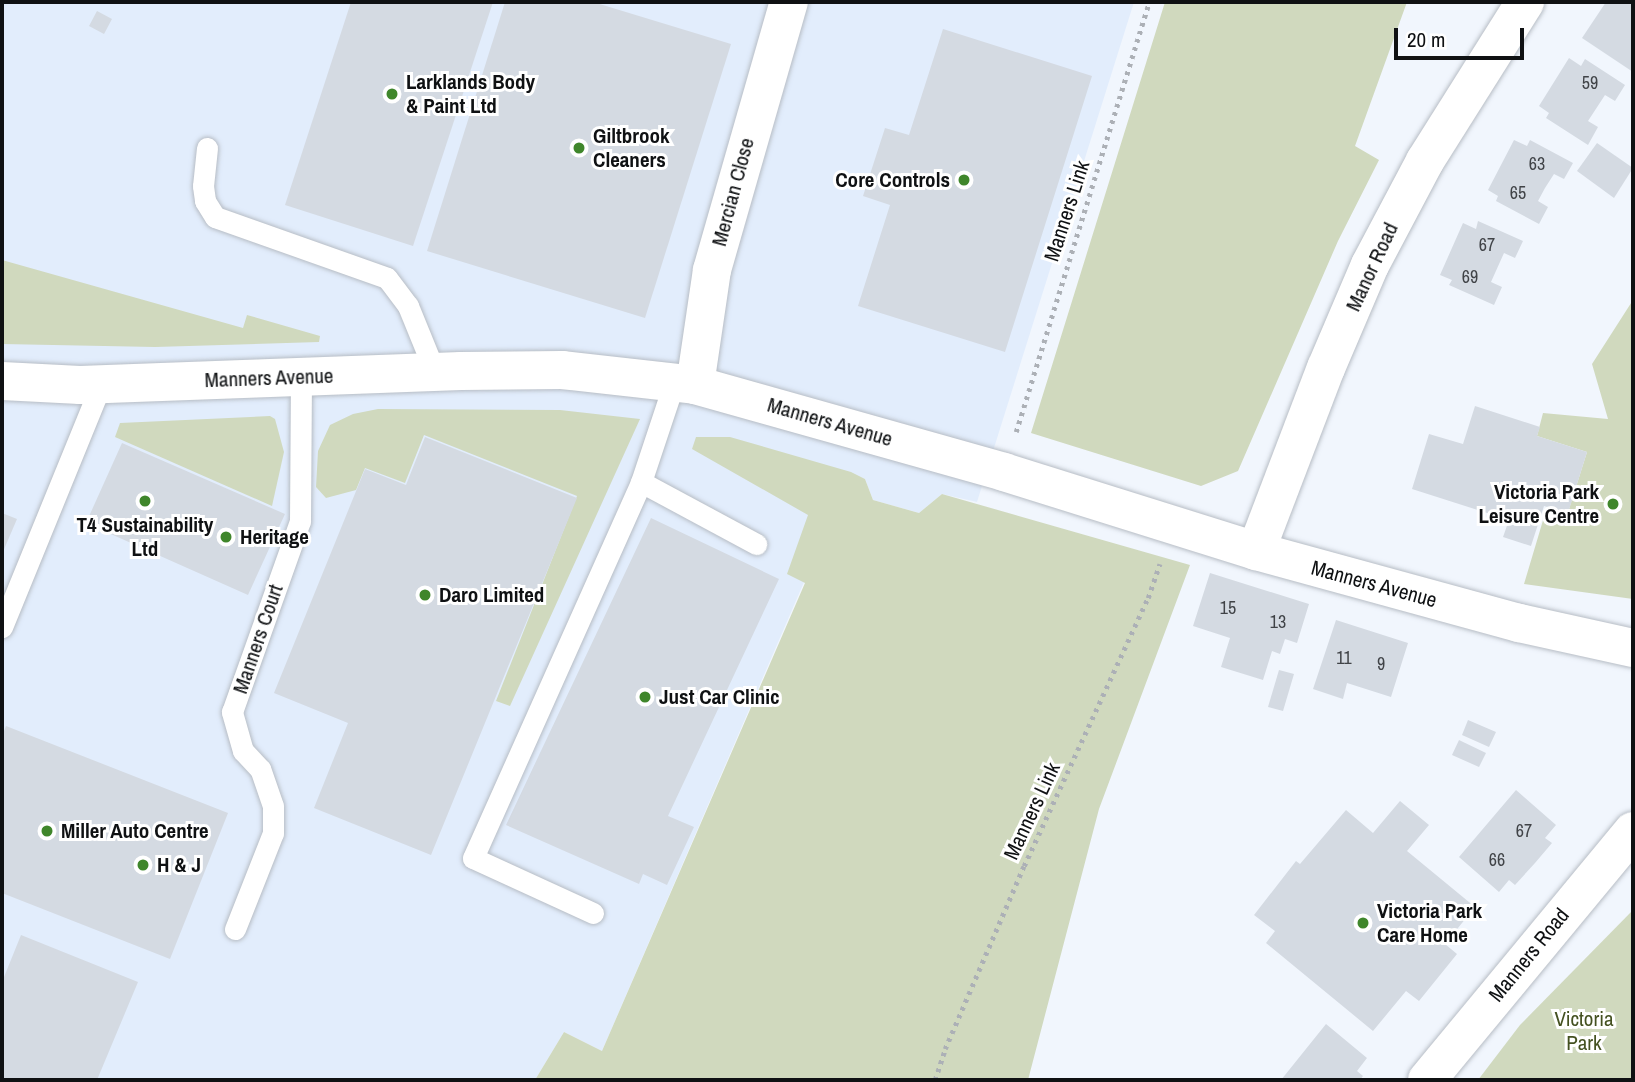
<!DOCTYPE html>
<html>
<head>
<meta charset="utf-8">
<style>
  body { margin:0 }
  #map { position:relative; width:1635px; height:1082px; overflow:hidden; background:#f1f6fd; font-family:"Archivo Narrow",sans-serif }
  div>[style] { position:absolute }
  .built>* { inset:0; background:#e2edfc }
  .green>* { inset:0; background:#d0d9be }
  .building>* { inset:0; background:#d4dae2 }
  .path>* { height:4.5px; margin-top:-2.25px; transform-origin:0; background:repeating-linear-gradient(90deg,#acb0b6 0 3.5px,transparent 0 8.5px) }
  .roads { filter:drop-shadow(0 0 2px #b7bdc5) drop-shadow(0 0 2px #b7bdc5) }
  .lane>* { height:21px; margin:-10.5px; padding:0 10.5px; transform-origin:10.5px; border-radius:10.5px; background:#fff }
  .street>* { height:38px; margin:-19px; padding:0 19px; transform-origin:19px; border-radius:19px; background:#fff }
  .secondary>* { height:38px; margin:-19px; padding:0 19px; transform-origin:19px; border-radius:19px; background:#fff }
  .dots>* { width:19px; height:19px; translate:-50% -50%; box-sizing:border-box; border:4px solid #fff; border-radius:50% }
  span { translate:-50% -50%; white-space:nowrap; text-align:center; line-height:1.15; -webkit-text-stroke:6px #fff; paint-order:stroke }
  .number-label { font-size:18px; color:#404347 }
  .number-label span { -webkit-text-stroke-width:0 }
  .poi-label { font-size:21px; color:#0f1113; font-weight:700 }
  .left { translate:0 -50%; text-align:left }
  .right { translate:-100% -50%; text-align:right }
  .street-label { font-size:21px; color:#0f1113 }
  .park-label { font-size:21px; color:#445121 }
  .frame { position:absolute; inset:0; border:4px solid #0f1113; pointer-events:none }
  .scale { position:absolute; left:1394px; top:28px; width:130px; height:32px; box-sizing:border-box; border:4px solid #0f1113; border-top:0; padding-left:9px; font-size:21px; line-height:24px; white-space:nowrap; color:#0f1113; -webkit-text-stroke:5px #fff; paint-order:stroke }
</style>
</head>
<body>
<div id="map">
  <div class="built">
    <div style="clip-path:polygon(2px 2px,1134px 2px,977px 502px,942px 494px,919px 513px,873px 500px,865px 479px,851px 473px,602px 1051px,564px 1032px,535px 1080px,2px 1080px)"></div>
  </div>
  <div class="green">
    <div style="clip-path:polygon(1165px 2px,1407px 2px,1355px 146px,1379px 160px,1338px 241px,1238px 471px,1201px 486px,1031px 433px)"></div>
    <div style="clip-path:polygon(2px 260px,243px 328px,247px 315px,320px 336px,319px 342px,155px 347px,2px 344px)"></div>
    <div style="clip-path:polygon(1633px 300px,1633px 599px,1524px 584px,1544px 517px,1564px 525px,1587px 452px,1537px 436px,1543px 413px,1608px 419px,1592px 364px)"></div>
    <div style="clip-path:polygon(378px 409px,560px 410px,640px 419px,510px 706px,496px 701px,577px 496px,424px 435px,405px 483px,365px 468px,356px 490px,326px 498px,316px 487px,318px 451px,330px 425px,353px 414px)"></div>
    <div style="clip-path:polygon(270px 416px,275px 419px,284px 452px,272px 506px,115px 437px,120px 423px)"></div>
    <div style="clip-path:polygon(696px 437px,730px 437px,851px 472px,865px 479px,873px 500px,919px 513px,942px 494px,1190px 565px,1099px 809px,1028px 1080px,535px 1080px,564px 1032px,602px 1051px,805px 583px,787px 574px,808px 515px,692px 449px)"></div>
    <div style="clip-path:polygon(1633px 910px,1633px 1080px,1478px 1080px,1520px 1025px)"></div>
  </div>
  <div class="building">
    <div style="clip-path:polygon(351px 2px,493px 2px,413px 246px,285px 205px)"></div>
    <div style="clip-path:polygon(505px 2px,593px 2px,731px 44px,645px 318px,427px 251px)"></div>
    <div style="clip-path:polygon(1606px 2px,1633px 2px,1633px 72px,1582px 38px)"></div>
    <div style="clip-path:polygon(97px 11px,112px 19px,104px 34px,89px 26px)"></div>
    <div style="clip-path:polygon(943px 29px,1092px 76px,1005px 352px,858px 306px,890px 205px,863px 196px,885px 128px,909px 135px)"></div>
    <div style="clip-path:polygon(1569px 58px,1581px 66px,1585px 59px,1625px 85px,1615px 101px,1605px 95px,1588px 121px,1598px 127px,1588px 145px,1546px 118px,1549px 113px,1539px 106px)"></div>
    <div style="clip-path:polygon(1514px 140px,1527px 146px,1530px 140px,1573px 163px,1564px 179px,1554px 174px,1545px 188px,1538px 201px,1548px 207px,1539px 224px,1496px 201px,1498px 196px,1488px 190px)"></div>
    <div style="clip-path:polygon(1597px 143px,1633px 168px,1614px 198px,1577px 171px)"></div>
    <div style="clip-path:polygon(1478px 221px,1523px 241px,1515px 258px,1504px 253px,1491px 282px,1502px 287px,1494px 305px,1449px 285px,1452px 280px,1440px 275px,1463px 223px,1476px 229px)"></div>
    <div style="clip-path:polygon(1475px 406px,1540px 427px,1537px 436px,1587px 452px,1568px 513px,1544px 506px,1531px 546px,1503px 537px,1509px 520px,1412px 489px,1429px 434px,1463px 444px)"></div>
    <div style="clip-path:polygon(425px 437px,577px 498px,431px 855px,314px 808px,348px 723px,274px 693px,365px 469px,406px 485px)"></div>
    <div style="clip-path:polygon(122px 443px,285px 514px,248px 595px,86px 523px)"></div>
    <div style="clip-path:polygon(2px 513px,17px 519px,2px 554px)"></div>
    <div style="clip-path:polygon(651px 518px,779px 579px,668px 816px,694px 827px,667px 885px,643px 874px,639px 884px,506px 825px)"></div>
    <div style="clip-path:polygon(1210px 573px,1309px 604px,1297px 643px,1285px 639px,1280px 654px,1272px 651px,1263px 680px,1221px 667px,1230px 638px,1193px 626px)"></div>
    <div style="clip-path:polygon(1336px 620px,1408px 643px,1391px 697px,1347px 683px,1343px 699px,1313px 689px)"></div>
    <div style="clip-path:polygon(1279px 670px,1294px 674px,1283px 711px,1268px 707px)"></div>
    <div style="clip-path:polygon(1468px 720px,1496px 732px,1489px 747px,1462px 735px)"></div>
    <div style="clip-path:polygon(6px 726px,228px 813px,170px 959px,2px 893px,2px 736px)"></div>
    <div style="clip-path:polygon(1459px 740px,1486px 753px,1479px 767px,1452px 755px)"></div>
    <div style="clip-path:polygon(1516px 790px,1556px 825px,1545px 838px,1552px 843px,1535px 863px,1515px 885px,1509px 880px,1499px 892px,1459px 857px)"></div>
    <div style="clip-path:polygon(1400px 801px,1429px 825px,1407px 851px,1475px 907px,1445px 944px,1457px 954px,1419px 1001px,1406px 991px,1373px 1031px,1266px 943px,1275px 931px,1254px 915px,1296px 861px,1300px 864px,1346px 810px,1373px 833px)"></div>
    <div style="clip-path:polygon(21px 935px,138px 982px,97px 1080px,2px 1080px,2px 982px)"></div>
    <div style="clip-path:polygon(1326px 1024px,1367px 1058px,1357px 1071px,1363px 1076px,1360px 1080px,1281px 1080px)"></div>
  </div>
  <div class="path">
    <div style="left:1016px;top:432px;width:450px;rotate:-72.8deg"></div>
    <div style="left:935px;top:1080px;width:33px;rotate:-72deg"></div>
    <div style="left:945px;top:1049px;width:199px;rotate:-66.7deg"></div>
    <div style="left:1024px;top:866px;width:295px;rotate:-65.2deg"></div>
    <div style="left:1148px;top:598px;width:36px;rotate:-71deg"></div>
  </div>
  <div class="roads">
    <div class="lane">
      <div style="left:207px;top:148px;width:38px;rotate:96deg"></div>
      <div style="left:203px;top:186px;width:15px;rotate:82deg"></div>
      <div style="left:205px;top:201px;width:19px;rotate:58deg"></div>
      <div style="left:215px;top:217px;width:182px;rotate:19.5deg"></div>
      <div style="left:387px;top:278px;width:35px;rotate:53deg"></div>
      <div style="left:408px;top:306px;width:71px;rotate:67.8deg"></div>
      <div style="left:641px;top:482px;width:131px;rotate:28.3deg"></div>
      <div style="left:2px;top:627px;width:262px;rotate:-67.8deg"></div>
      <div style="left:593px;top:913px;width:132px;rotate:-155.4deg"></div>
      <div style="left:473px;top:858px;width:412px;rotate:-65.9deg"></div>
      <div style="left:641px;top:482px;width:104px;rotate:-71.6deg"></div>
      <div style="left:235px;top:929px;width:103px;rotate:-68.4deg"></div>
      <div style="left:273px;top:833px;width:27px;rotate:-90deg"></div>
      <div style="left:273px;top:806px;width:39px;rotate:-109deg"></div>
      <div style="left:260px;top:769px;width:25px;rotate:-133deg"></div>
      <div style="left:243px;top:751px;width:41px;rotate:-105.8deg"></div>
      <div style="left:232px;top:712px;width:203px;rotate:-70.4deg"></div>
      <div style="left:300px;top:521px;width:145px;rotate:-89.6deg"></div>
    </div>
    <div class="street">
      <div style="left:695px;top:385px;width:116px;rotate:-81.6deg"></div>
      <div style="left:712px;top:270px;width:279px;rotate:-74deg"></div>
      <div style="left:1256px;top:551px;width:196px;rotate:-69.1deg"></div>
      <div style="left:1326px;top:368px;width:112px;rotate:-66.9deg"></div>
      <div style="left:1370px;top:265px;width:118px;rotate:-62.1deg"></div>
      <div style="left:1425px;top:161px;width:188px;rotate:-57.8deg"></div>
      <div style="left:1427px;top:1080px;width:323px;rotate:-50.4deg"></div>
    </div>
    <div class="secondary">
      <div style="left:2px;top:381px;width:78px;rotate:2.9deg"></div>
      <div style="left:80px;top:385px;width:381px;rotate:-2.1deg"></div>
      <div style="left:461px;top:371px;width:101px;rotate:-0.6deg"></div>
      <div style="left:562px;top:370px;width:134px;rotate:6.4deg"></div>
      <div style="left:695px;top:385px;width:321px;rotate:15.7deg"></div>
      <div style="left:1004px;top:472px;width:264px;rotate:17.4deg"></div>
      <div style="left:1256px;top:551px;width:273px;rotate:15.3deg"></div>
      <div style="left:1519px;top:623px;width:117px;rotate:12.4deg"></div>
    </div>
  </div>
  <div class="dots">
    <div style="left:392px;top:94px;background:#3f862b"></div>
    <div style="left:579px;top:148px;background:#3f862b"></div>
    <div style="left:964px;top:180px;background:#3f862b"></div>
    <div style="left:145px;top:501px;background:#3f862b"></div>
    <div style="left:1613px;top:504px;background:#3f862b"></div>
    <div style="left:226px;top:537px;background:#3f862b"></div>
    <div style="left:425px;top:595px;background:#3f862b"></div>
    <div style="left:645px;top:697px;background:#3f862b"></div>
    <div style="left:47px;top:831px;background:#3f862b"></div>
    <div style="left:143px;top:865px;background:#3f862b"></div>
    <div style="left:1363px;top:923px;background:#3f862b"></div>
  </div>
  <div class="number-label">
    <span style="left:1590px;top:83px">59</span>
    <span style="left:1537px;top:164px">63</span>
    <span style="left:1518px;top:193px">65</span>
    <span style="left:1487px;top:245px">67</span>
    <span style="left:1470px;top:277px">69</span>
    <span style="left:1228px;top:608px">15</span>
    <span style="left:1278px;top:622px">13</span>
    <span style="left:1344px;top:658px">11</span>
    <span style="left:1381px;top:664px">9</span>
    <span style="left:1524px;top:831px">67</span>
    <span style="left:1497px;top:860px">66</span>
  </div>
  <div class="poi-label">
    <span class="left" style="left:406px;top:94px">Larklands Body<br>&amp; Paint Ltd</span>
    <span class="left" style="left:593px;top:148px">Giltbrook<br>Cleaners</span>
    <span class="right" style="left:950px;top:180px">Core Controls</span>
    <span class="right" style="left:1599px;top:504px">Victoria Park<br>Leisure Centre</span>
    <span style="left:145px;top:537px">T4 Sustainability<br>Ltd</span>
    <span class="left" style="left:240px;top:537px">Heritage</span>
    <span class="left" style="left:439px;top:595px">Daro Limited</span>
    <span class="left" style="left:659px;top:697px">Just Car Clinic</span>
    <span class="left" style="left:61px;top:831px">Miller Auto Centre</span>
    <span class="left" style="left:157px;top:865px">H &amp; J</span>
    <span class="left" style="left:1377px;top:923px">Victoria Park<br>Care Home</span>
  </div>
  <div class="street-label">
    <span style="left:733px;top:192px;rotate:-75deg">Mercian Close</span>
    <span style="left:1067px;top:211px;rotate:-72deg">Manners Link</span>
    <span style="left:1372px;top:267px;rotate:-65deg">Manor Road</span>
    <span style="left:269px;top:378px;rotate:-2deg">Manners Avenue</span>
    <span style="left:830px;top:422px;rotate:16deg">Manners Avenue</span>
    <span style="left:1374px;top:584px;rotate:15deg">Manners Avenue</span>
    <span style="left:258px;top:639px;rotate:-71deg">Manners Court</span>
    <span style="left:1032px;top:811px;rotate:-65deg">Manners Link</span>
    <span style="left:1529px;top:955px;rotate:-51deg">Manners Road</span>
  </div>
  <div class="park-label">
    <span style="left:1584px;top:1031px">Victoria<br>Park</span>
  </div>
  <div class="frame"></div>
  <div class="scale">20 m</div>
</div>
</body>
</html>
